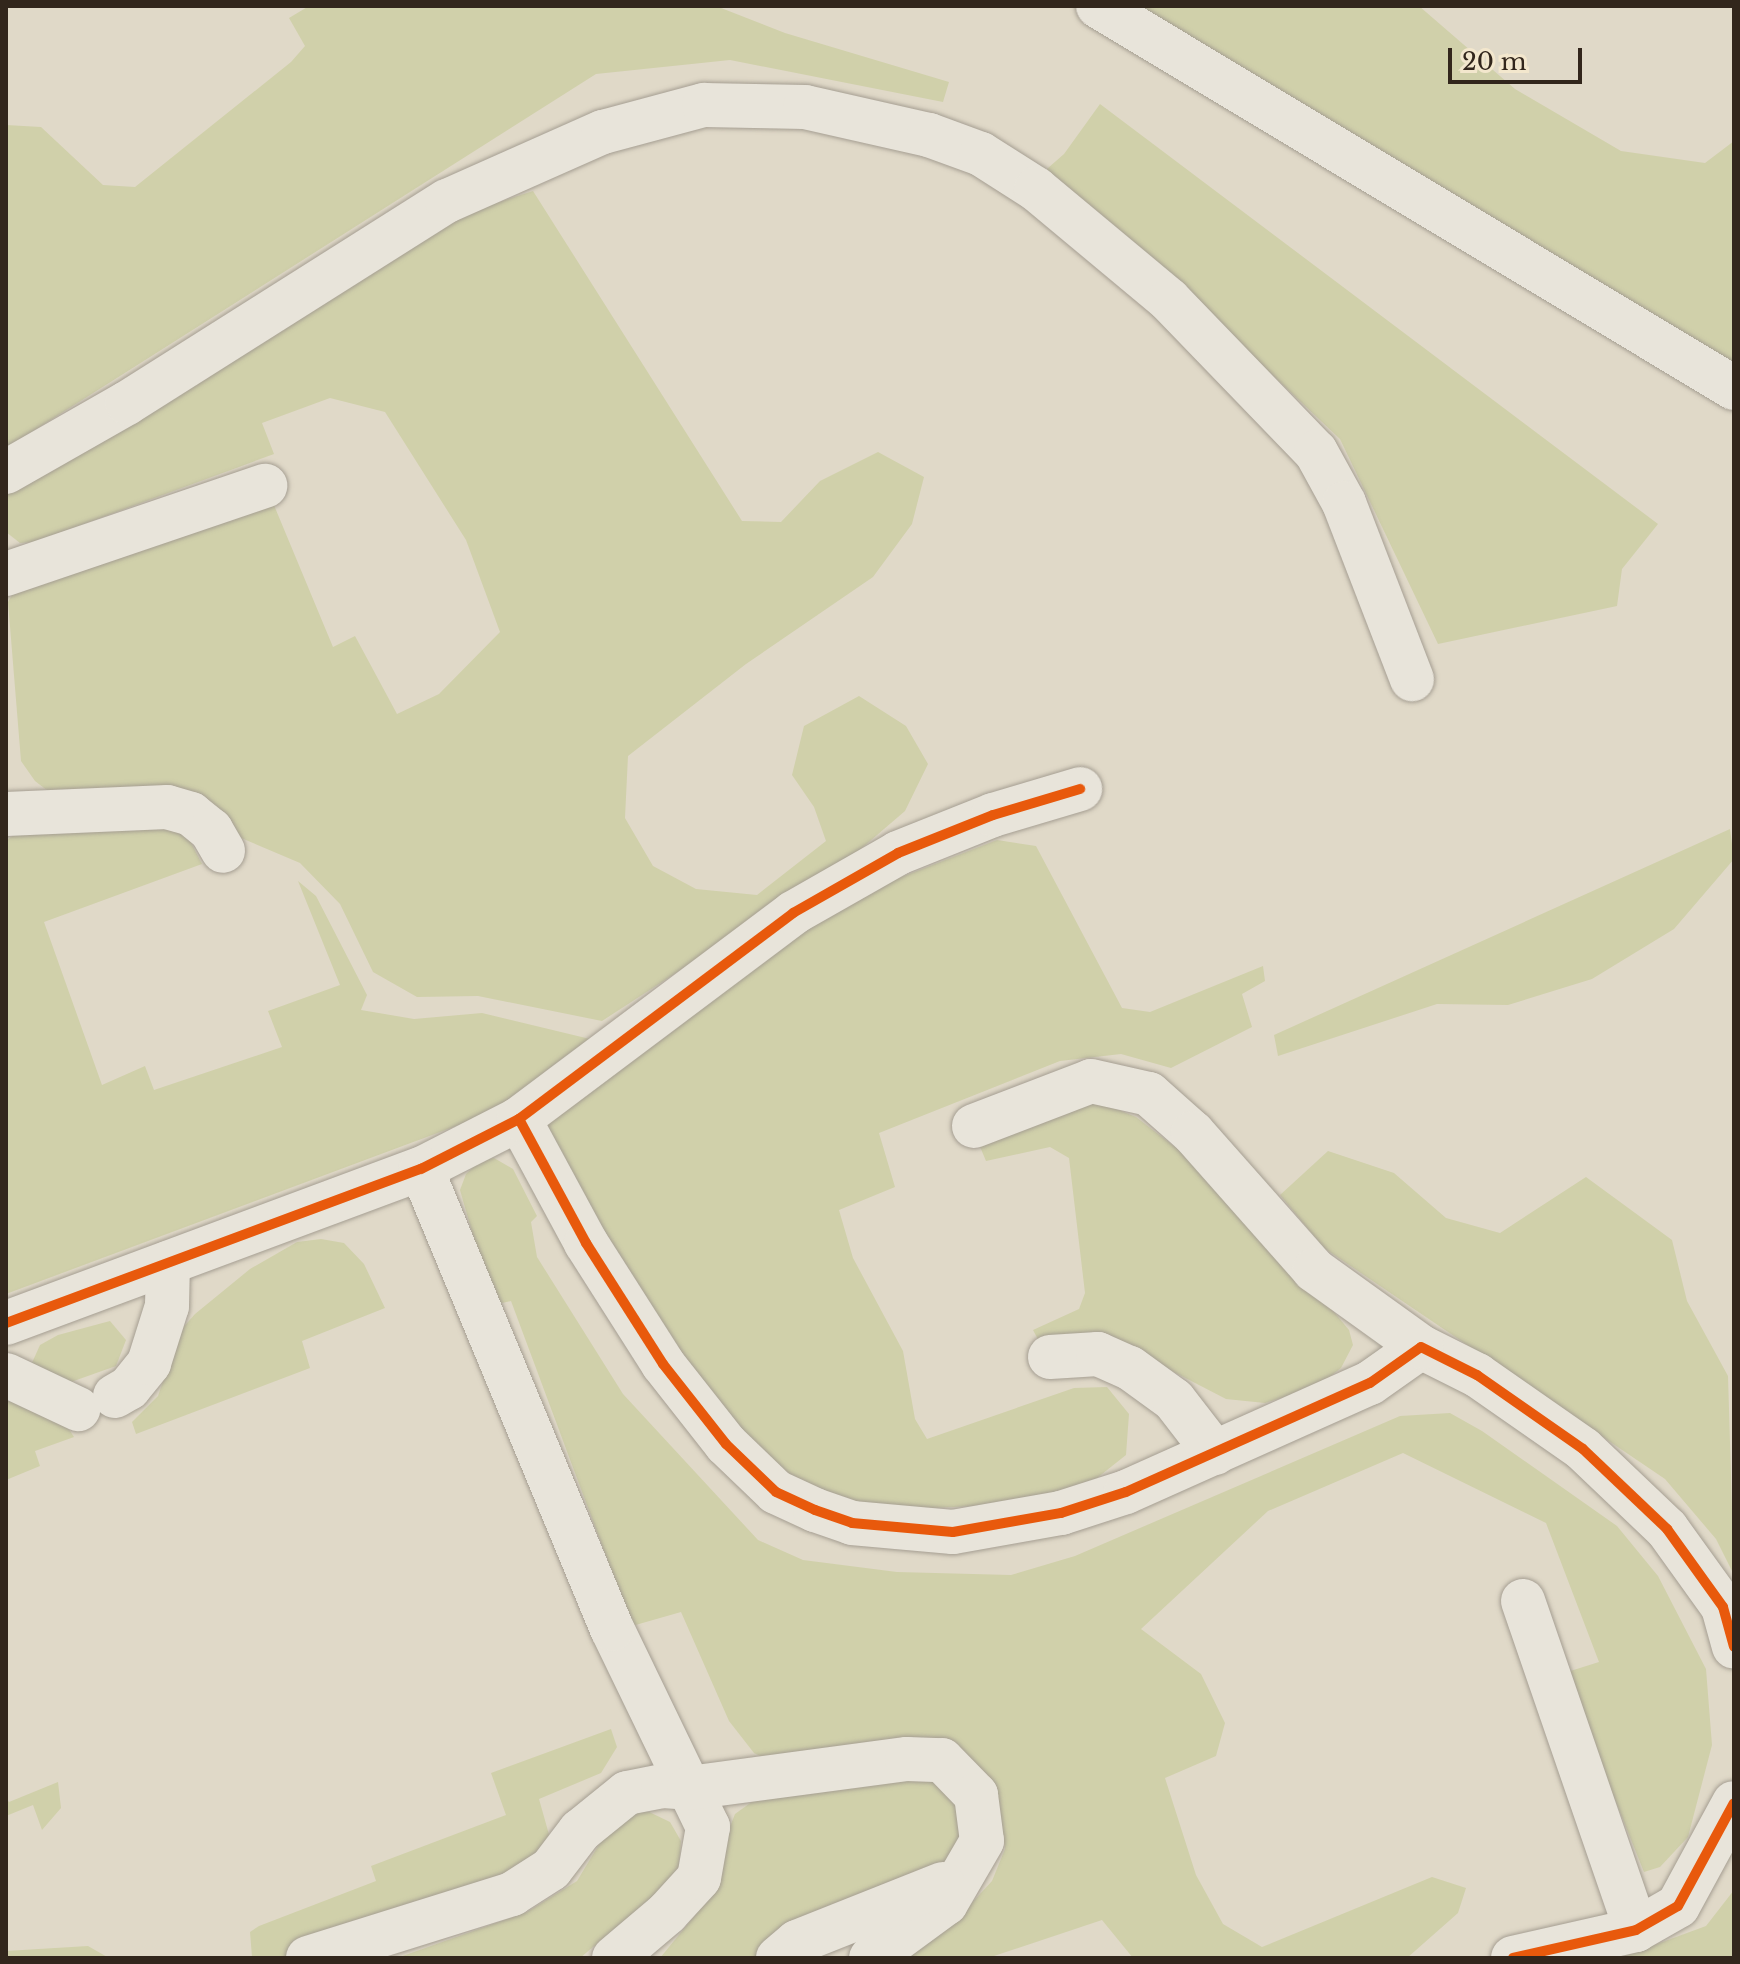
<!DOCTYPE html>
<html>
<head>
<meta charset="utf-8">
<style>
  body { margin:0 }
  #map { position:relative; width:1740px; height:1964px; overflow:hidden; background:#e0d9c8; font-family:"Libre Baskerville",serif }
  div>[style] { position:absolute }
  .green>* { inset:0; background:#d0d0aa }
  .roads { filter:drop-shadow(0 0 2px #a59e92) drop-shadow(0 0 2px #a59e92) }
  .minor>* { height:44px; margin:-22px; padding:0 22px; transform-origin:22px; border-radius:22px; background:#e8e4da }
  .cycleway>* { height:10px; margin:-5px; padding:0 5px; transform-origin:5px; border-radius:5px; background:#e8590c }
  span { translate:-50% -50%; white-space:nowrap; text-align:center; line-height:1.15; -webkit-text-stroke:7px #f3e7cd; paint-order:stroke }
  .frame { position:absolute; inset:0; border:8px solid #32261c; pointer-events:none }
  .scale { position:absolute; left:1448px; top:48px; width:134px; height:36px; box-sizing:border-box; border:4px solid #32261c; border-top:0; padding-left:10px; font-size:24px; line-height:28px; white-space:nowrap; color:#32261c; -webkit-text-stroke:6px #f3e7cd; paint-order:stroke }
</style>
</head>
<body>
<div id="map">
  <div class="green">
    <div style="clip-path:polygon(309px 6px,716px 6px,785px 33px,949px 82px,943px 102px,730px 60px,596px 74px,8px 447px,6px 125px,41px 127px,103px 185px,135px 187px,291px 62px,305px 46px,289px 18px)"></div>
    <div style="clip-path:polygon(1122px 6px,1419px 6px,1515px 89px,1621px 151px,1705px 163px,1734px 141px,1734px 370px)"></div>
    <div style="clip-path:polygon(1100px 104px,1658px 524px,1622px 569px,1617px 606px,1438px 644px,1340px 439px,1209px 315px,1040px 175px,1064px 154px)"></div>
    <div style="clip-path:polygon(533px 191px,742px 521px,781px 522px,820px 481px,878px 452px,924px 477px,912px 524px,873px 577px,746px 664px,628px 756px,625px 818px,653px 866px,696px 889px,757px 895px,826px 841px,814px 807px,792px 775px,804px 726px,859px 696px,906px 726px,928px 764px,905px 811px,842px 865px,602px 1021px,478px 996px,417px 997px,373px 972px,340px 904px,300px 863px,234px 835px,61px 801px,35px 781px,21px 761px,8px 602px,17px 586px,271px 498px,333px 647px,355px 636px,397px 714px,439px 694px,500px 632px,466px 540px,385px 412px,330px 398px,262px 423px,274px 454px,35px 542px,20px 543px,6px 532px,6px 491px,462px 214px)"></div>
    <div style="clip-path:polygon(157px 821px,186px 833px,202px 864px,44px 922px,102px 1085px,145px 1066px,154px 1090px,282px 1047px,268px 1011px,340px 985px,298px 881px,316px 896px,367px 995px,361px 1010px,414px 1019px,482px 1013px,590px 1039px,534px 1088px,483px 1116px,6px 1294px,6px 841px,12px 836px)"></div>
    <div style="clip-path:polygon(1730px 829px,1734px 859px,1674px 929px,1592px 979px,1508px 1005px,1437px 1004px,1278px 1056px,1274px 1035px)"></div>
    <div style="clip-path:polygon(997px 840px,1036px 846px,1122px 1008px,1150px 1012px,1263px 966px,1265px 981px,1242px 994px,1252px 1027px,1171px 1068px,1121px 1054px,1060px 1061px,879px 1133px,895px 1187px,839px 1210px,853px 1258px,903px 1351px,915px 1419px,927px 1439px,1074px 1388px,1107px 1387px,1129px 1414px,1126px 1455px,1097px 1478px,1056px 1493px,977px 1506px,885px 1510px,824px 1497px,772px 1464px,717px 1402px,620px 1271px,545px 1144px,548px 1118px,855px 895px)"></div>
    <div style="clip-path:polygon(1097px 1101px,1136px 1117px,1180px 1151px,1324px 1300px,1349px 1330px,1353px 1345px,1341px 1368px,1318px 1386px,1265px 1403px,1226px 1399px,1114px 1341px,1082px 1333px,1040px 1343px,1033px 1330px,1079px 1309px,1085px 1293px,1069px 1158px,1050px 1147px,986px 1161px,978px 1142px)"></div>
    <div style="clip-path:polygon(1328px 1151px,1394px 1173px,1446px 1218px,1500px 1233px,1586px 1177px,1672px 1240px,1687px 1301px,1728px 1376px,1734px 1575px,1716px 1539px,1665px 1479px,1324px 1248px,1280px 1195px)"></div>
    <div style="clip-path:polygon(494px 1158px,513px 1169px,537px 1216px,531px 1222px,537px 1257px,623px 1394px,758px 1540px,803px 1560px,897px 1572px,1011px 1575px,1075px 1556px,1400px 1416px,1450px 1413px,1482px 1431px,1617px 1526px,1658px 1576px,1706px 1669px,1712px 1745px,1688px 1837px,1660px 1867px,1644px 1872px,1564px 1673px,1599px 1662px,1546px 1523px,1403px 1453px,1268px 1511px,1141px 1629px,1201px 1674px,1225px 1723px,1216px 1756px,1165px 1778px,1196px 1875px,1223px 1924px,1262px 1947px,1432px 1877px,1466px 1888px,1458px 1913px,1407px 1958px,1133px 1958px,1102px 1920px,988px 1958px,897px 1958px,968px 1907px,992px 1881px,1005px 1849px,999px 1807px,978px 1771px,777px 1764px,754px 1753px,729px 1721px,681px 1612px,632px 1626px,511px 1301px,493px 1305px,460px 1190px,466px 1174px,480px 1161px)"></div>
    <div style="clip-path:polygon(321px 1239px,344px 1243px,364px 1264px,385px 1308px,302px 1341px,310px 1368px,136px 1434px,132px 1422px,158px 1396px,180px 1331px,195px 1314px,250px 1269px,297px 1242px)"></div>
    <div style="clip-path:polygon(110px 1321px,126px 1340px,116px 1366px,54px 1388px,31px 1365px,40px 1345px,58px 1335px)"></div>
    <div style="clip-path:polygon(6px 1399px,65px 1423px,74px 1437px,35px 1451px,40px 1466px,6px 1480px)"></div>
    <div style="clip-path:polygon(611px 1729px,617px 1747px,601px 1773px,539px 1799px,550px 1838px,528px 1871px,289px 1958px,252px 1957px,250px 1932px,259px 1926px,376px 1881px,371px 1866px,506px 1815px,491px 1773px)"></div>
    <div style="clip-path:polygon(939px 1774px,970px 1805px,951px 1863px,757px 1958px,660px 1958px,696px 1914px,735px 1814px,753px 1801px)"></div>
    <div style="clip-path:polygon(58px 1782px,61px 1808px,42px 1830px,33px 1805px,6px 1816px,6px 1798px,9px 1802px)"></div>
    <div style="clip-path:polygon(645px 1810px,670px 1822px,681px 1841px,679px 1866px,664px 1887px,580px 1958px,397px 1958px,527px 1912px,577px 1881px,609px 1828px,629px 1812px)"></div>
    <div style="clip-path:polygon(1734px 1890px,1734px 1958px,1619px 1958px,1706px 1926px)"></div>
    <div style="clip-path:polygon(88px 1946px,109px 1958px,6px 1958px,6px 1951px)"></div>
  </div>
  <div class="roads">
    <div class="minor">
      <div style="left:1098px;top:6px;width:742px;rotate:30.99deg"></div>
      <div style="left:6px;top:472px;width:139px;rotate:-29.7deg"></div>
      <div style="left:127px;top:403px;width:378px;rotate:-32.3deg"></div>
      <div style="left:447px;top:201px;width:171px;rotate:-23.9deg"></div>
      <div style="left:603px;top:132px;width:105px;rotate:-15deg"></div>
      <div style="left:704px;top:105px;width:101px;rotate:1.1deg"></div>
      <div style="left:805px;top:107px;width:127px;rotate:12.7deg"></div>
      <div style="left:929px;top:135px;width:55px;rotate:20.1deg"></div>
      <div style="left:981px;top:154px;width:65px;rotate:32.5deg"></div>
      <div style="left:1036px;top:189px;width:173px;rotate:39.8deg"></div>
      <div style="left:1169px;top:300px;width:211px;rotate:46deg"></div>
      <div style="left:1316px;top:452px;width:58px;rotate:61.2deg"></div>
      <div style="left:1344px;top:503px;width:189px;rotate:68.9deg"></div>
      <div style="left:6px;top:574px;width:274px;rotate:-18.8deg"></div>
      <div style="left:6px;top:814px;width:161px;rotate:-2.5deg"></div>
      <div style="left:167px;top:807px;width:25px;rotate:16deg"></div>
      <div style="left:191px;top:814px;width:26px;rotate:39deg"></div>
      <div style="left:211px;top:830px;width:24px;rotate:60deg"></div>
      <div style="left:519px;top:1119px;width:141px;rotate:61.6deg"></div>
      <div style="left:586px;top:1243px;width:143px;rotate:57.5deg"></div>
      <div style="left:663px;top:1364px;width:102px;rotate:51.8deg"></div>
      <div style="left:726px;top:1444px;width:69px;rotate:43.8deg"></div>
      <div style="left:776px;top:1492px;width:43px;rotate:24.8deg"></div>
      <div style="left:815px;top:1510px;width:39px;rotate:19deg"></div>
      <div style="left:852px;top:1523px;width:101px;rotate:5.1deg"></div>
      <div style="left:953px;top:1532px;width:110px;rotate:-10deg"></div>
      <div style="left:1061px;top:1513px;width:68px;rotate:-17.9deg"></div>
      <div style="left:1126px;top:1492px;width:267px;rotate:-24.1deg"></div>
      <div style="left:1370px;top:1383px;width:62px;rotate:-35.2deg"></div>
      <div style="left:1421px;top:1347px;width:63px;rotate:26.6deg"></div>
      <div style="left:1477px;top:1375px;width:129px;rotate:34.9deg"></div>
      <div style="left:1583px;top:1449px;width:116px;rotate:43.6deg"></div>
      <div style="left:1667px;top:1529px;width:96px;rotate:54.3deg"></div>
      <div style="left:1723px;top:1607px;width:41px;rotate:74.6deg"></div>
      <div style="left:974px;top:1126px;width:125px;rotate:-21deg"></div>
      <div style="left:1091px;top:1081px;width:59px;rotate:12.6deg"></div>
      <div style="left:1149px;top:1094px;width:59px;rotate:41.6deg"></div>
      <div style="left:1193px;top:1133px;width:183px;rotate:48.5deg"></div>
      <div style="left:1314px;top:1270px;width:132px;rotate:35.7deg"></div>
      <div style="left:6px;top:1323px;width:443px;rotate:-20.4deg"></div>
      <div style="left:421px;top:1169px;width:110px;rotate:-27deg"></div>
      <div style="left:519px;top:1119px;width:343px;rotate:-36.9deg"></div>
      <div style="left:793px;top:913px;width:121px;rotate:-29.7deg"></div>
      <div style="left:898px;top:853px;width:102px;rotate:-21.8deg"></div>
      <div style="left:993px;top:815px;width:91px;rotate:-16.6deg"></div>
      <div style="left:1050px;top:1357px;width:48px;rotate:-3.6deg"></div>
      <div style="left:1098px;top:1354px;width:35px;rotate:24deg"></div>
      <div style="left:1130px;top:1368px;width:54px;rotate:36deg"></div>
      <div style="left:1174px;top:1400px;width:67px;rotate:52.3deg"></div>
      <div style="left:6px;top:1375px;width:80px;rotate:25.3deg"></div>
      <div style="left:115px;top:1396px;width:16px;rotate:-30deg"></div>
      <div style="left:129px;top:1388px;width:32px;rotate:-51deg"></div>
      <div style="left:149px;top:1363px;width:60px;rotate:-72.5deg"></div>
      <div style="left:167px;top:1306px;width:43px;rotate:-88.7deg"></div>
      <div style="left:1523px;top:1601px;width:348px;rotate:71deg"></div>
      <div style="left:308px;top:1958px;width:214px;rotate:-17.4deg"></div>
      <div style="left:512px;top:1894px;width:46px;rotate:-32.7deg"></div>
      <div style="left:551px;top:1869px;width:48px;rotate:-52.7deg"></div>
      <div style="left:580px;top:1831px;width:60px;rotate:-39deg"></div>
      <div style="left:627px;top:1793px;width:37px;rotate:-11deg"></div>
      <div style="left:663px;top:1786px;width:26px;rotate:4deg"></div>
      <div style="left:689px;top:1788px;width:177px;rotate:-115.8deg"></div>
      <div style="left:612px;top:1629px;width:498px;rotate:-112.5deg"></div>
      <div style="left:614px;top:1958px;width:70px;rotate:-40.3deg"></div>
      <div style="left:667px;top:1913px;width:47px;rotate:-47.6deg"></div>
      <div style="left:699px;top:1878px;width:52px;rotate:-80deg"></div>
      <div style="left:708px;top:1827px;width:43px;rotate:-116deg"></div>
      <div style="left:689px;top:1788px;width:220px;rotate:-7.6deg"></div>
      <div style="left:907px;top:1759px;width:35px;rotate:2deg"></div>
      <div style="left:942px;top:1760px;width:49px;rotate:45.8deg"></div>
      <div style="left:976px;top:1795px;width:46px;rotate:82.6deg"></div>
      <div style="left:982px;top:1841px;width:72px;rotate:120.1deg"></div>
      <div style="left:946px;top:1903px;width:93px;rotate:143.7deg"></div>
      <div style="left:778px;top:1958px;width:25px;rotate:-40deg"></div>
      <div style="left:797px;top:1942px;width:157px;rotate:-21.7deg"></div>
      <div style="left:1513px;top:1958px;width:126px;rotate:-12.8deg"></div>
      <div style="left:1636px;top:1930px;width:48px;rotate:-29.7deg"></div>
      <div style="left:1678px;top:1906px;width:117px;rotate:-61.5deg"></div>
    </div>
  </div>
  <div class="cycleway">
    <div style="left:519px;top:1119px;width:141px;rotate:61.6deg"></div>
    <div style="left:586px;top:1243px;width:143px;rotate:57.5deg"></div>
    <div style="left:663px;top:1364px;width:102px;rotate:51.8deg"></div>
    <div style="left:726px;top:1444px;width:69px;rotate:43.8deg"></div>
    <div style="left:776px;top:1492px;width:43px;rotate:24.8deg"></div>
    <div style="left:815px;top:1510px;width:39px;rotate:19deg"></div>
    <div style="left:852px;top:1523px;width:101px;rotate:5.1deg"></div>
    <div style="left:953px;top:1532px;width:110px;rotate:-10deg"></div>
    <div style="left:1061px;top:1513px;width:68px;rotate:-17.9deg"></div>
    <div style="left:1126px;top:1492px;width:267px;rotate:-24.1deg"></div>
    <div style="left:1370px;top:1383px;width:62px;rotate:-35.2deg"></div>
    <div style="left:1421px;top:1347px;width:63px;rotate:26.6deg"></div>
    <div style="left:1477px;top:1375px;width:129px;rotate:34.9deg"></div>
    <div style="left:1583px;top:1449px;width:116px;rotate:43.6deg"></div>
    <div style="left:1667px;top:1529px;width:96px;rotate:54.3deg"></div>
    <div style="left:1723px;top:1607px;width:41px;rotate:74.6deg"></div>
    <div style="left:6px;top:1323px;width:443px;rotate:-20.4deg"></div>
    <div style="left:421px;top:1169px;width:110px;rotate:-27deg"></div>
    <div style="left:519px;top:1119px;width:343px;rotate:-36.9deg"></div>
    <div style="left:793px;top:913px;width:121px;rotate:-29.7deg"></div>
    <div style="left:898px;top:853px;width:102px;rotate:-21.8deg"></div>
    <div style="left:993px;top:815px;width:91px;rotate:-16.6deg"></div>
    <div style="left:1513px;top:1958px;width:126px;rotate:-12.8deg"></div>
    <div style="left:1636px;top:1930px;width:48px;rotate:-29.7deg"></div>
    <div style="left:1678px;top:1906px;width:117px;rotate:-61.5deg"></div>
  </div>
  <div class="frame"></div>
  <div class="scale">20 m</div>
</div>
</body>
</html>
